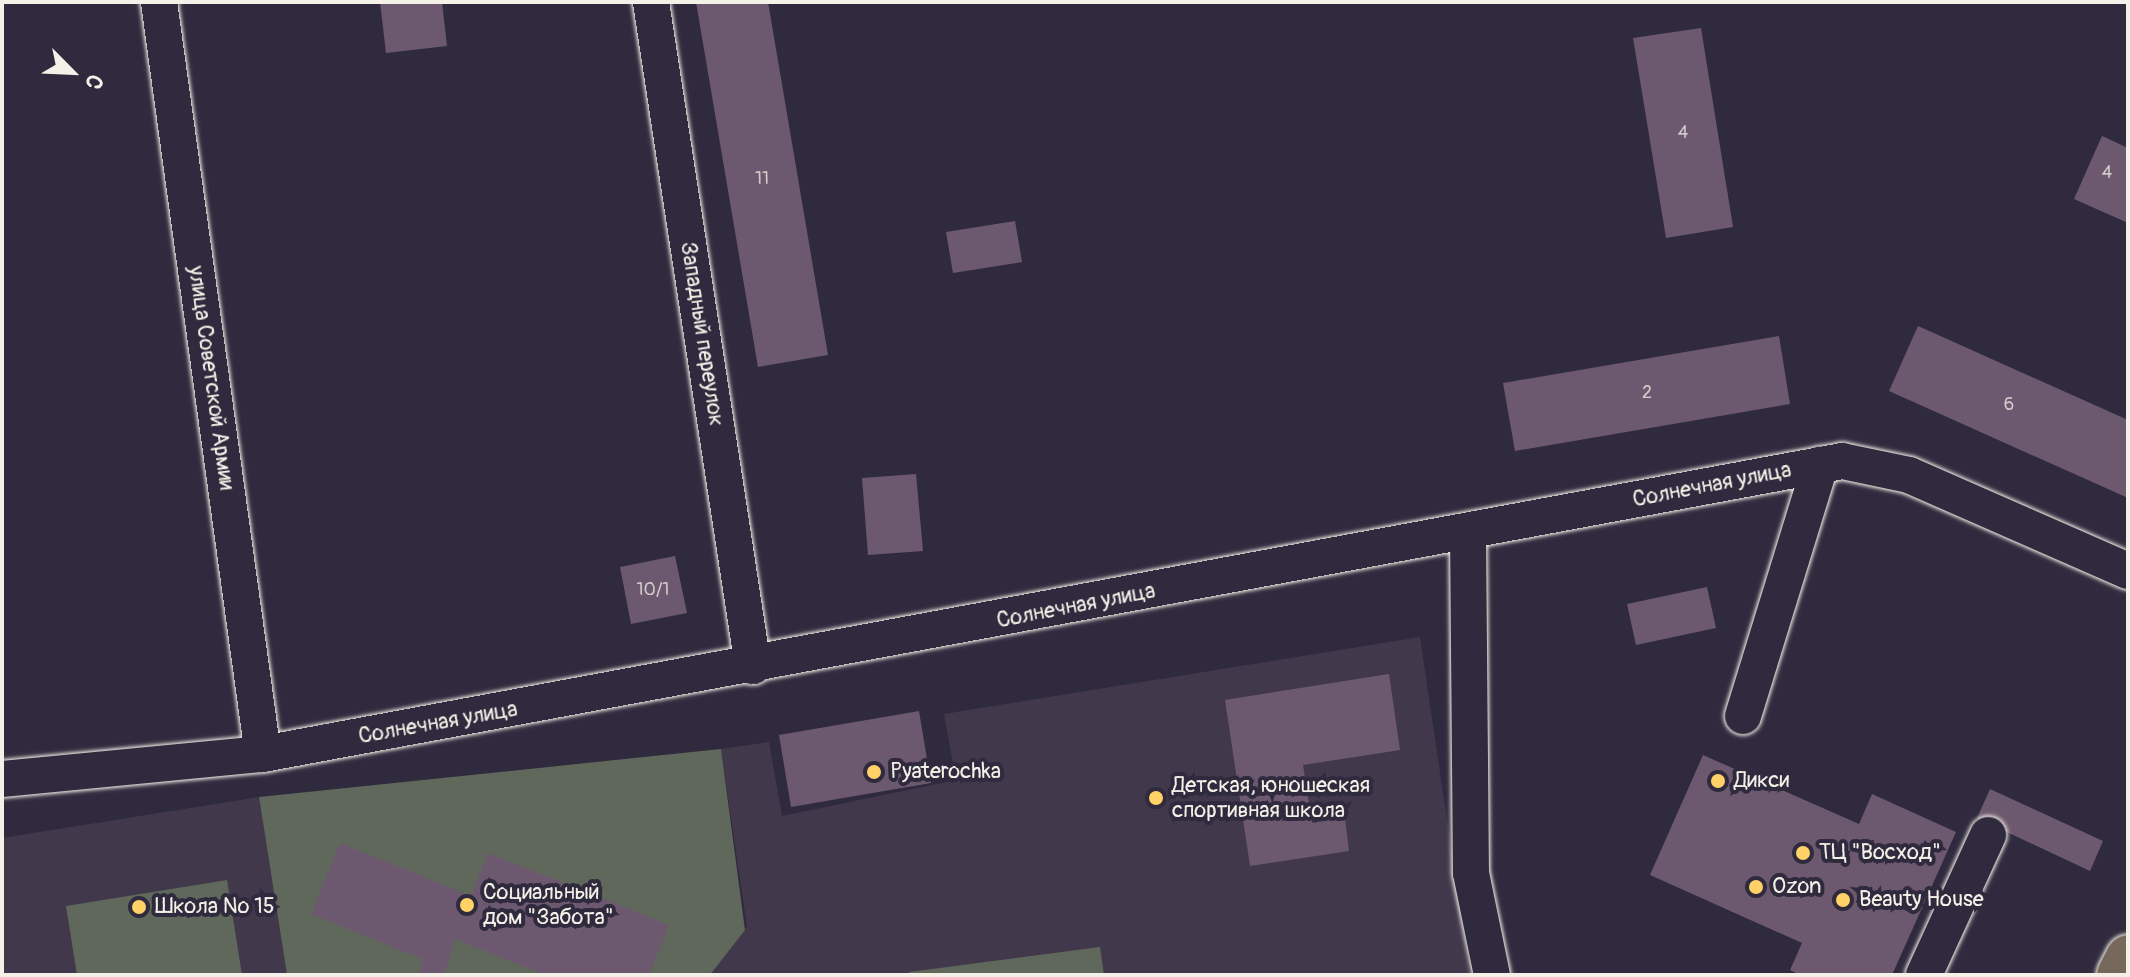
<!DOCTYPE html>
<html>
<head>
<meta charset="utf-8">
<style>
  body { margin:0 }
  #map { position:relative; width:2130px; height:977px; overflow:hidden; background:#2f2a3d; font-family:Pangolin,sans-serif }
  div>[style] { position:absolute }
  .built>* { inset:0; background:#42384c }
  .green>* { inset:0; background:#5f685b }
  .building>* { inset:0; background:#6d596f }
  .roads { filter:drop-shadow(0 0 2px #f4f1e8) drop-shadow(0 0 2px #f4f1e8) }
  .minor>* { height:36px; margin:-18px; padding:0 18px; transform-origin:18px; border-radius:18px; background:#2f2a3d }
  .major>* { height:44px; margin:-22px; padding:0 22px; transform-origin:22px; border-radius:22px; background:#76695c }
  .dots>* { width:22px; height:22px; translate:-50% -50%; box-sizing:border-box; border:4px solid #2f2a3d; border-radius:50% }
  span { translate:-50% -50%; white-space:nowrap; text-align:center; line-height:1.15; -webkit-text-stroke:8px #2f2a3d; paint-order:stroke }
  .number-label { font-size:18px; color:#d2cbca }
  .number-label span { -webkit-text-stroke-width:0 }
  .street-label { font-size:22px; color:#f4f1e8 }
  .poi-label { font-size:22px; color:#f4f1e8 }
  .left { translate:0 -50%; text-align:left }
  .frame { position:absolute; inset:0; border:4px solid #f4f1e8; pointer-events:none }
  .north { position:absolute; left:32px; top:32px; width:80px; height:80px; -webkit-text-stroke:6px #2f2a3d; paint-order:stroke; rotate:114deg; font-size:22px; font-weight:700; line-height:32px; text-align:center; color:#f4f1e8 }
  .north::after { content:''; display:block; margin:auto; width:28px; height:36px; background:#f4f1e8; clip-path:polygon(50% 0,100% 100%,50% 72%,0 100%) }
</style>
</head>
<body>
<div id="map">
  <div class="built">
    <div style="clip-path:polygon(1420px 637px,1470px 975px,710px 975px,747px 927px,721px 749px,769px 742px,782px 816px,956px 780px,944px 714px)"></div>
    <div style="clip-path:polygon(259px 797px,287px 975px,2px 975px,2px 838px)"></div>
  </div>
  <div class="green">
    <div style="clip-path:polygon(721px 749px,745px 930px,710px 975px,287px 975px,259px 797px)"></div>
    <div style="clip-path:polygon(227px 880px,242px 975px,77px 975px,66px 906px)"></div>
    <div style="clip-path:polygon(1100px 947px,1104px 975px,909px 975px,909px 972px)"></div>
  </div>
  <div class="building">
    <div style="clip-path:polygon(380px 2px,442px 2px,447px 46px,386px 53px)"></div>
    <div style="clip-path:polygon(696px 2px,768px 2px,828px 355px,758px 367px)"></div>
    <div style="clip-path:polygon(1701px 28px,1733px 227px,1666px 238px,1633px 38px)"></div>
    <div style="clip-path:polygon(2102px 136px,2128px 148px,2128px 223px,2074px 199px)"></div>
    <div style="clip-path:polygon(1015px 221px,1022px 262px,953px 273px,946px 232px)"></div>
    <div style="clip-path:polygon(1918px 326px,2128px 420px,2128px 498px,1889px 391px)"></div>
    <div style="clip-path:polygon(1779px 336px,1790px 404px,1515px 451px,1503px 383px)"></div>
    <div style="clip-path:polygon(916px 474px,923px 551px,868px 555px,862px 478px)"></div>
    <div style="clip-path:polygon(675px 556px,687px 613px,631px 624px,620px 567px)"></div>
    <div style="clip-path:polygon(1707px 587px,1716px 628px,1636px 645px,1627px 604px)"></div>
    <div style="clip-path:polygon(1389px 674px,1400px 750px,1303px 765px,1312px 823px,1345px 818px,1349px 851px,1250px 866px,1225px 700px)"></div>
    <div style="clip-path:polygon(919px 711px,931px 783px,791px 807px,779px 735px)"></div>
    <div style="clip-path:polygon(1703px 755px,1859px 824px,1872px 794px,1956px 832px,1892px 975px,1800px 975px,1790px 970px,1802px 943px,1650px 875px)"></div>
    <div style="clip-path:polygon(1990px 789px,2103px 841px,2090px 871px,1977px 818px)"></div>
    <div style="clip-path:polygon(340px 843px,471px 896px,488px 853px,669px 925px,649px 975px,545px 975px,455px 939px,444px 975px,419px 975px,422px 959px,311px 914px)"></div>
  </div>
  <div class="roads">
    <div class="minor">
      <div style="left:159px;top:2px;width:759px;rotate:82.13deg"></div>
      <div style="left:651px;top:2px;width:672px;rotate:81.27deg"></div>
      <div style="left:1468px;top:533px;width:340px;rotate:89.5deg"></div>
      <div style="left:1471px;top:873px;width:104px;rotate:78.4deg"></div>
      <div style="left:1743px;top:716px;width:263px;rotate:-72.9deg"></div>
      <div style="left:2px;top:779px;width:262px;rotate:-5.5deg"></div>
      <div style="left:263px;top:754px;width:1606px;rotate:-10.51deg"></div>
      <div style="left:1842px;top:461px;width:68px;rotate:11.8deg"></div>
      <div style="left:1909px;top:475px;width:239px;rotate:23.7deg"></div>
      <div style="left:1924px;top:975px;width:154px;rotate:-65.4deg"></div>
    </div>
    <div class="major">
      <div style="left:2119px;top:975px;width:20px;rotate:-63deg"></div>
    </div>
  </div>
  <div class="dots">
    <div style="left:874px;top:772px;background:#ffd166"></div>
    <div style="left:1718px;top:781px;background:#ffd166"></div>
    <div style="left:1156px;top:798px;background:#ffd166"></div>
    <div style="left:1803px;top:853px;background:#ffd166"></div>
    <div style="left:1756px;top:887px;background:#ffd166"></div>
    <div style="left:1843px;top:900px;background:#ffd166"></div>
    <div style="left:467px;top:905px;background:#ffd166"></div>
    <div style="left:139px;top:907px;background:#ffd166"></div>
  </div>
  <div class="number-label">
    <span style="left:1683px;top:133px">4</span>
    <span style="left:2107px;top:173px">4</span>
    <span style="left:762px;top:179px">11</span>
    <span style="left:1647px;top:393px">2</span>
    <span style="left:2009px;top:405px">6</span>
    <span style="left:653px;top:590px">10/1</span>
  </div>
  <div class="street-label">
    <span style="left:702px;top:334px;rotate:81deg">Западный переулок</span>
    <span style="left:211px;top:378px;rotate:82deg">улица Советской Армии</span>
    <span style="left:1712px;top:485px;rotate:-11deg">Солнечная улица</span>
    <span style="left:1076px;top:606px;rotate:-11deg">Солнечная улица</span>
    <span style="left:438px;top:723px;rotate:-10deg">Солнечная улица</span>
  </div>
  <div class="poi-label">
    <span class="left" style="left:890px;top:772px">Pyaterochka</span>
    <span class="left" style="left:1734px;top:781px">Дикси</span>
    <span class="left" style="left:1172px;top:798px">Детская, юношеская<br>спортивная школа</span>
    <span class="left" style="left:1819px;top:853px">ТЦ "Восход"</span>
    <span class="left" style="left:1772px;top:887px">Ozon</span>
    <span class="left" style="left:483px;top:905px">Социальный<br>дом "Забота"</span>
    <span class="left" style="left:1859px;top:900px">Beauty House</span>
    <span class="left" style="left:155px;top:907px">Школа № 15</span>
  </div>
  <div class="frame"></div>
  <div class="north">С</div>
</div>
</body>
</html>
